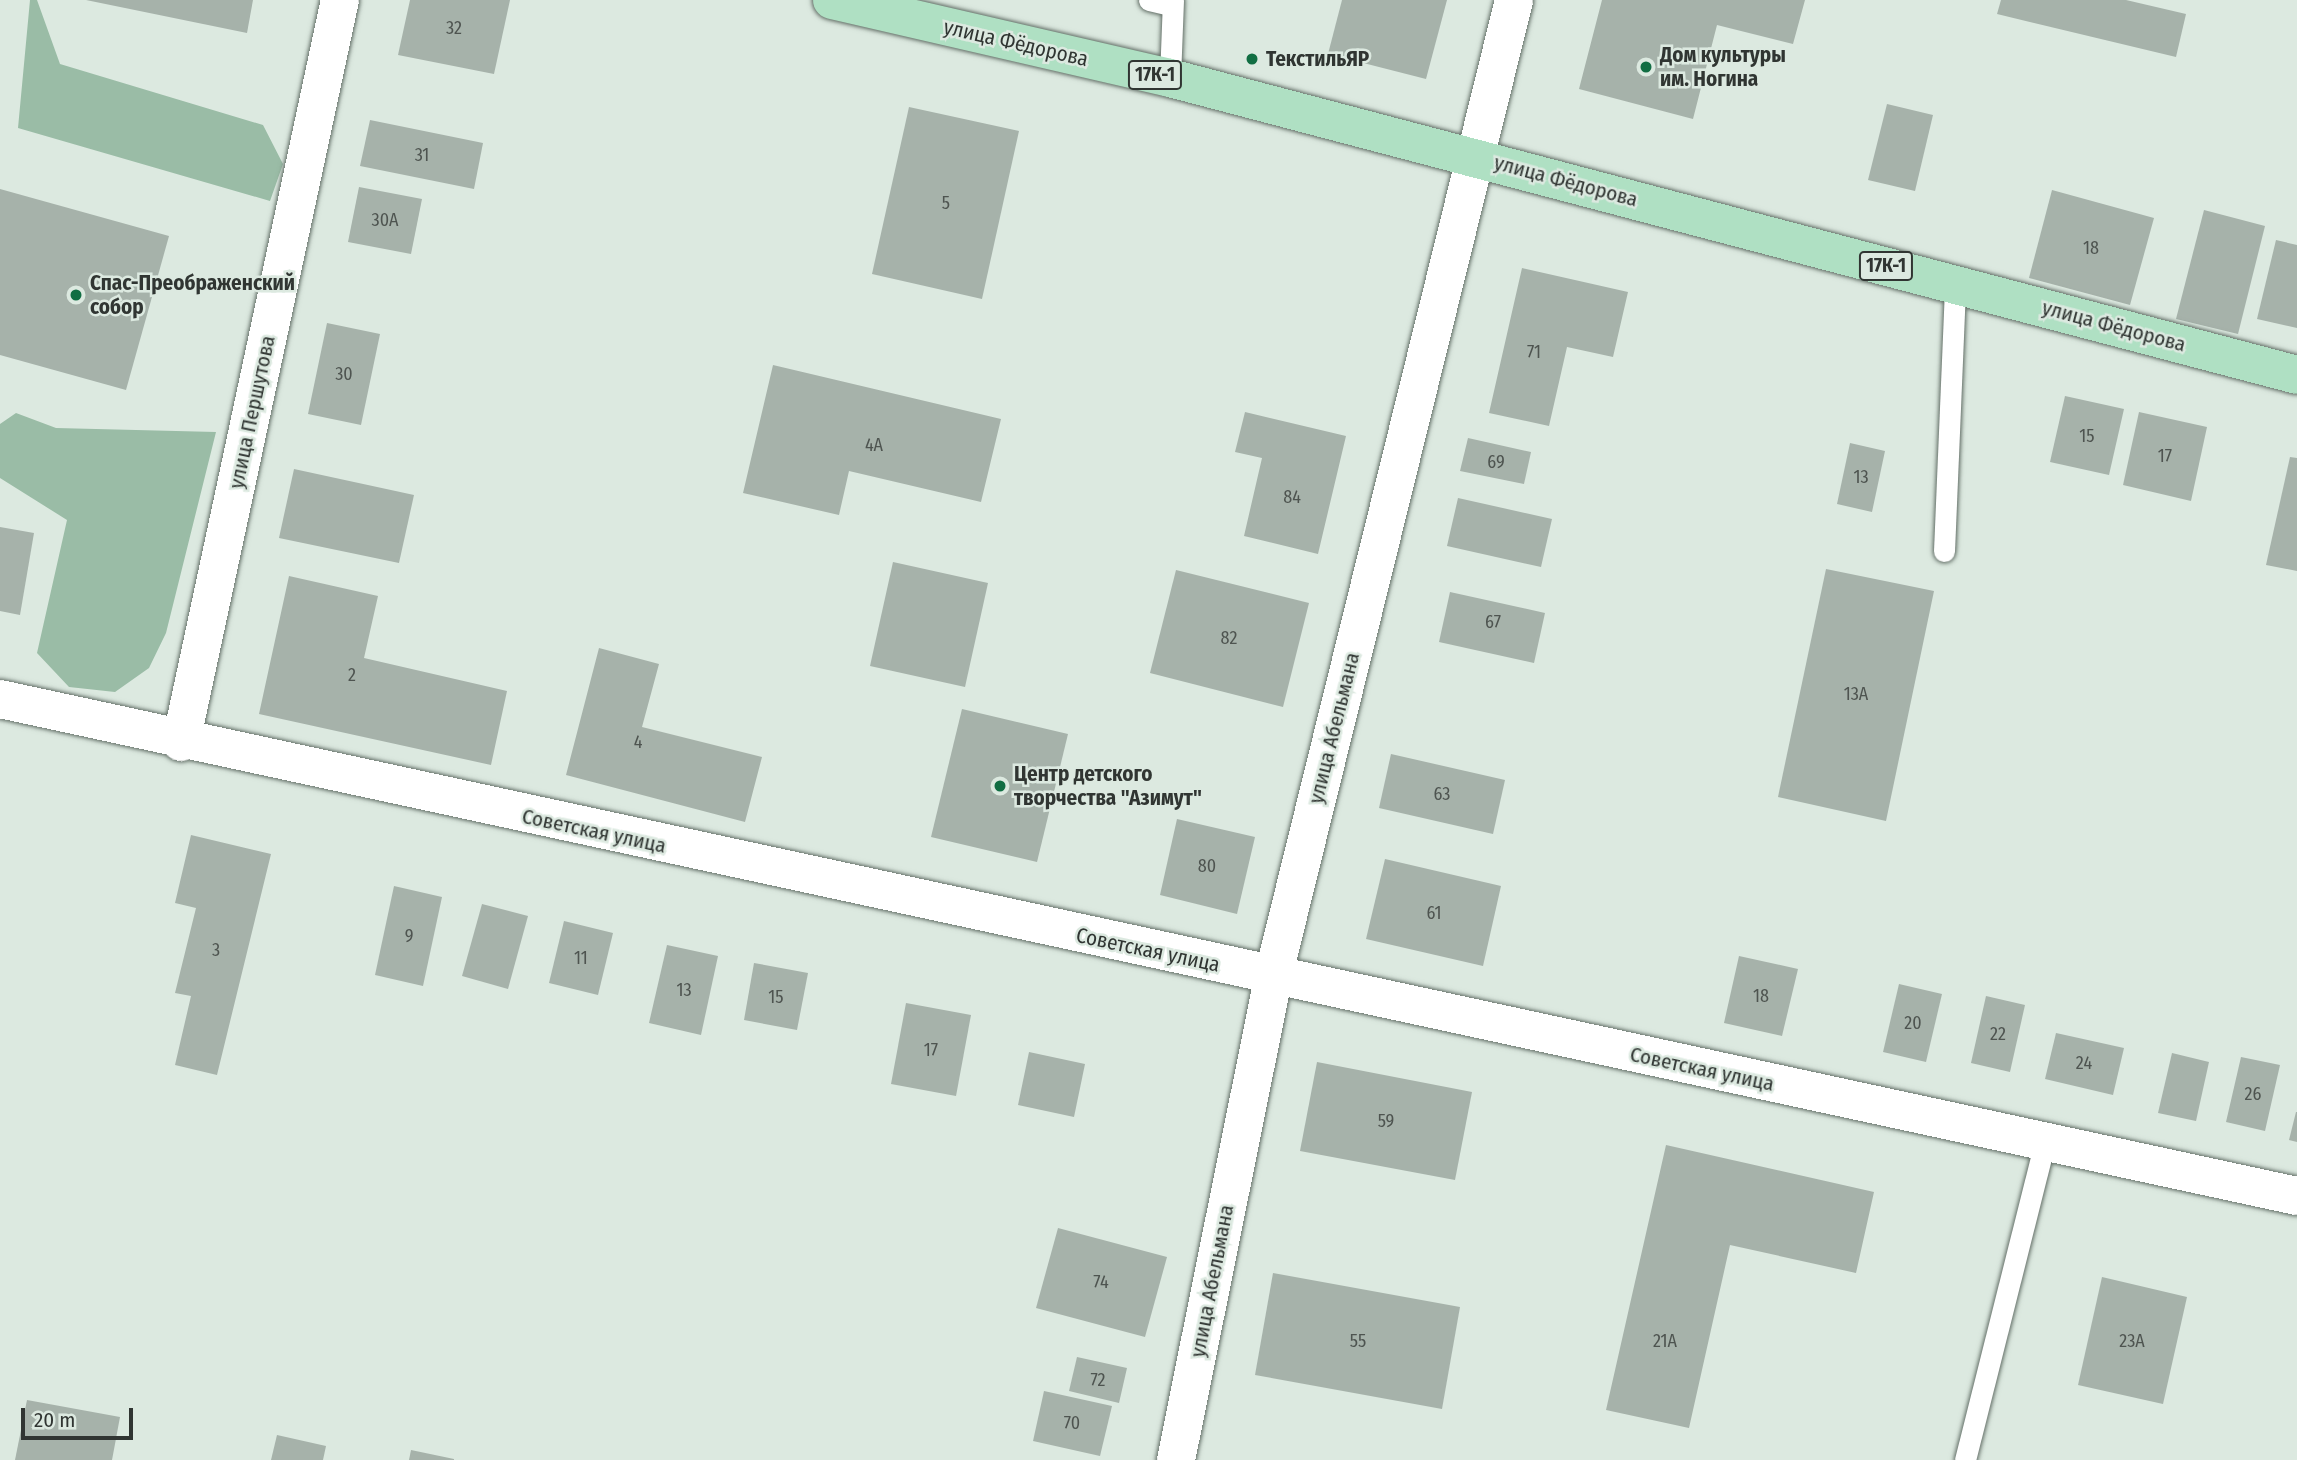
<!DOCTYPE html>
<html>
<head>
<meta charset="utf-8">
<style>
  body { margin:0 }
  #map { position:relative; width:2297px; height:1460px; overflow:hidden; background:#dce9e0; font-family:"Fira Sans Condensed",sans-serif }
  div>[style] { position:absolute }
  .forest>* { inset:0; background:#9abca6 }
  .building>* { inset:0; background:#a6b2aa }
  .roads { filter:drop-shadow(0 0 2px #647068) drop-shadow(0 0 2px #647068) }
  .lane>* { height:21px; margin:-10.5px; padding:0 10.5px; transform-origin:10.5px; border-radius:10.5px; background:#fff }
  .street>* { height:38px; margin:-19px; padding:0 19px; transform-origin:19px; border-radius:19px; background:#fff }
  .primary>* { height:38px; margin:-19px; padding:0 19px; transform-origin:19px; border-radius:19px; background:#afe0c3 }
  .dots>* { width:19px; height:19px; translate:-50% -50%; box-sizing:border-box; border:4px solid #dce9e0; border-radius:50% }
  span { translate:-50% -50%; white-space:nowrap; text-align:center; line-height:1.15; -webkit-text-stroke:5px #dce9e0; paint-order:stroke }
  .number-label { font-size:18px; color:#4e5450 }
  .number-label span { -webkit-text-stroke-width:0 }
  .shield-label span { padding:2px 5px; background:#dce9e0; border:2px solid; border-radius:5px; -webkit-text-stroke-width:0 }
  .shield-label { font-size:19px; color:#303532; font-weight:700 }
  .street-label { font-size:21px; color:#303532 }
  .poi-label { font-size:21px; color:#303532; font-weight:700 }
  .left { translate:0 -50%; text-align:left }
  .scale { position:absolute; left:21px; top:1408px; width:112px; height:32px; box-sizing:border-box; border:4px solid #303532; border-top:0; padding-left:9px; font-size:21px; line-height:24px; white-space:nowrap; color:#303532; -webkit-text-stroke:5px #dce9e0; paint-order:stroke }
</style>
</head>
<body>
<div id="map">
  <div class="forest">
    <div style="clip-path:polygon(30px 0,37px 0,60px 64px,263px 125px,283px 164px,270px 201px,18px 128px)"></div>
    <div style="clip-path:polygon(16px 413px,56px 428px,216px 432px,166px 633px,149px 668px,115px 692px,69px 687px,37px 653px,67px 520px,0 478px,0 424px)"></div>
  </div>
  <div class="building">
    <div style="clip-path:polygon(86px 0,253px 0,247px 33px)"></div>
    <div style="clip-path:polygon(410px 0,510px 0,494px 74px,398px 55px)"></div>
    <div style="clip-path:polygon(1342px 0,1447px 0,1426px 79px,1328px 54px)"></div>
    <div style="clip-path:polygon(1602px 0,1805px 0,1793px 44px,1717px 25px,1693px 119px,1579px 89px)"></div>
    <div style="clip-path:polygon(2001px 0,2126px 0,2186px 14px,2176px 57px,1997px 14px)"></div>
    <div style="clip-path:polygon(1887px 104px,1933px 115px,1915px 191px,1868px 180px)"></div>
    <div style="clip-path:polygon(909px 107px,1019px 131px,982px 299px,872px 274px)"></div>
    <div style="clip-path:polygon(370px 120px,483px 143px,474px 189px,360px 166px)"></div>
    <div style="clip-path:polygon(359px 187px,422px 199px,411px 254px,348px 242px)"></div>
    <div style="clip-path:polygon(0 189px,169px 236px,126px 390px,0 355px)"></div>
    <div style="clip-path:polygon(2052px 190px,2154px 218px,2130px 305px,2029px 278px)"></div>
    <div style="clip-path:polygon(2204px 210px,2265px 226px,2238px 334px,2176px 319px)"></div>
    <div style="clip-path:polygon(2276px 240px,2297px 245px,2297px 328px,2257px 319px)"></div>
    <div style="clip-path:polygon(1522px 268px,1628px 292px,1613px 357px,1567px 347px,1549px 426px,1489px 413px)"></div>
    <div style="clip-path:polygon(327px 323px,380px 334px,361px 425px,308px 414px)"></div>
    <div style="clip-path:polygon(773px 365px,1001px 419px,981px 502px,849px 471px,839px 515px,743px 493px)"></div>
    <div style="clip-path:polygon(2065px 396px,2124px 409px,2109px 475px,2050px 462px)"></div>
    <div style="clip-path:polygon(1245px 412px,1346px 436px,1318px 554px,1244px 536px,1262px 458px,1235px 452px)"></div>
    <div style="clip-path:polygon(2139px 412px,2207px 427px,2191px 501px,2123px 485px)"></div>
    <div style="clip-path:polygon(1468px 438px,1531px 452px,1524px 484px,1460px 471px)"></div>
    <div style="clip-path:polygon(1850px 443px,1885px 451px,1872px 512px,1837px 504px)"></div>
    <div style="clip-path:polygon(2290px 457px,2297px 458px,2297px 571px,2266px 565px)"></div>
    <div style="clip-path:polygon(294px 469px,414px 495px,399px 563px,279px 538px)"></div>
    <div style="clip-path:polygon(1458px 498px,1552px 519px,1541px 567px,1447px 546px)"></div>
    <div style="clip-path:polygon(0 527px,34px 533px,20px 615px,0 611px)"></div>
    <div style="clip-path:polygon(893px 562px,988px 583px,965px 687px,870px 666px)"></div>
    <div style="clip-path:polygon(1826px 569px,1934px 591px,1886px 821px,1778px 797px)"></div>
    <div style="clip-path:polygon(1176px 570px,1309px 603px,1283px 707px,1150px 673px)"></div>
    <div style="clip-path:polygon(289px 576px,378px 596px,364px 658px,507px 691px,491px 765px,259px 714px)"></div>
    <div style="clip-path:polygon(1450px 592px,1545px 613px,1534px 663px,1439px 642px)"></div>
    <div style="clip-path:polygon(599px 648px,659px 664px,642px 727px,762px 757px,745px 822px,566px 775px)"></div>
    <div style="clip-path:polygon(962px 709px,1068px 734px,1037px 862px,931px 837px)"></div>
    <div style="clip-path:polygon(1391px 754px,1505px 780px,1493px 834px,1379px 808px)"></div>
    <div style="clip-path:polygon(1177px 819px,1255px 837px,1237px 914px,1160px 895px)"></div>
    <div style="clip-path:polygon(191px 835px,271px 854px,217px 1075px,175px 1065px,191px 996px,175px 993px,196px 908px,175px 903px)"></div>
    <div style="clip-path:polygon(1385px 859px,1501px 886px,1483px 966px,1366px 939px)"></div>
    <div style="clip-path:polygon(394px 886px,442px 897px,423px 986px,375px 975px)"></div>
    <div style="clip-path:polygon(482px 904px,528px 916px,508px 989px,462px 976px)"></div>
    <div style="clip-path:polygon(564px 921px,613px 933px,598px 995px,549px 983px)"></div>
    <div style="clip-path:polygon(667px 945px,718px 956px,701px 1035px,649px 1023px)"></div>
    <div style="clip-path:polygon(1739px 956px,1798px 969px,1782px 1036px,1724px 1023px)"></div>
    <div style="clip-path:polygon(754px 963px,808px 973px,797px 1030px,744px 1020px)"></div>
    <div style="clip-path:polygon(1899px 984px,1942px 994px,1926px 1062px,1883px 1052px)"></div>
    <div style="clip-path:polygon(1986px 996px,2025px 1005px,2010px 1072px,1971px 1063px)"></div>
    <div style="clip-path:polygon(906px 1003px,971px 1015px,956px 1096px,891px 1084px)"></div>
    <div style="clip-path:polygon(2056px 1033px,2124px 1048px,2113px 1095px,2045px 1079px)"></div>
    <div style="clip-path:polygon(1029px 1052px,1085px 1064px,1074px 1117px,1018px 1105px)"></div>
    <div style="clip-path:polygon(2172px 1053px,2209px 1062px,2196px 1121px,2158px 1113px)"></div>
    <div style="clip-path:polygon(2241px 1057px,2280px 1065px,2265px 1131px,2226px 1122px)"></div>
    <div style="clip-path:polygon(1317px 1062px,1472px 1092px,1455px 1180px,1300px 1151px)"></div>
    <div style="clip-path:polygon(2296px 1112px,2297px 1112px,2297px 1142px,2289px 1140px)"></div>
    <div style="clip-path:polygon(1666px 1145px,1874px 1192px,1856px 1273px,1730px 1245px,1689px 1428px,1606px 1410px)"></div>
    <div style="clip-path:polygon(1058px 1228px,1167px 1257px,1145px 1337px,1036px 1308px)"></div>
    <div style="clip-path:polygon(1273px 1273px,1460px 1307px,1442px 1409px,1255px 1375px)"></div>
    <div style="clip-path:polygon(2102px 1277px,2187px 1297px,2163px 1404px,2078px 1385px)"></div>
    <div style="clip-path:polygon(1077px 1357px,1127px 1368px,1119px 1403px,1069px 1391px)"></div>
    <div style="clip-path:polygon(1044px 1391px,1112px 1406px,1100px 1456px,1033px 1441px)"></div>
    <div style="clip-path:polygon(27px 1400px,120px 1417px,112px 1460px,15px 1460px)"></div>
    <div style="clip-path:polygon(277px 1435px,326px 1446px,323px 1460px,271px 1460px)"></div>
    <div style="clip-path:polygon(411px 1450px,454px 1459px,454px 1460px,409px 1460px)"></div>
  </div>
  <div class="roads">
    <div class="lane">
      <div style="left:1149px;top:0;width:23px;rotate:13deg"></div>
      <div style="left:1170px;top:78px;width:78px;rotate:-87.8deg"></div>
      <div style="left:1944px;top:551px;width:267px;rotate:-87.6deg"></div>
      <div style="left:1965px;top:1460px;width:328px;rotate:-75.9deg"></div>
    </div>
    <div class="street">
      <div style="left:0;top:699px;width:2350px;rotate:12.21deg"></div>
      <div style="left:181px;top:742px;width:759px;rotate:-77.91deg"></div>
      <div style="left:1176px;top:1460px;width:493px;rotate:-78.6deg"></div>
      <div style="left:1273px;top:977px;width:1006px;rotate:-76.14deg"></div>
    </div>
    <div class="primary">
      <div style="left:832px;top:0;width:347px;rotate:13deg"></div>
      <div style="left:1170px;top:78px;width:1165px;rotate:14.76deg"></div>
    </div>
  </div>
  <div class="dots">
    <div style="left:1252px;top:59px;background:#116e43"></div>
    <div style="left:1646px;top:67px;background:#116e43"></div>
    <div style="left:76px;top:295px;background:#116e43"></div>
    <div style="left:1000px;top:786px;background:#116e43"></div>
  </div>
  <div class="number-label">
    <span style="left:454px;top:28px">32</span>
    <span style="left:422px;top:155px">31</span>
    <span style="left:946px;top:203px">5</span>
    <span style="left:385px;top:220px">30А</span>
    <span style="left:2091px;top:248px">18</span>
    <span style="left:1534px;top:352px">71</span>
    <span style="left:344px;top:374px">30</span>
    <span style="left:2087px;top:436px">15</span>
    <span style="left:874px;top:445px">4А</span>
    <span style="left:2165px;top:456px">17</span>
    <span style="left:1496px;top:462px">69</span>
    <span style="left:1861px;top:477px">13</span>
    <span style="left:1292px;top:497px">84</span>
    <span style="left:1493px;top:622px">67</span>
    <span style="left:1229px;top:638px">82</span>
    <span style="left:352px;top:675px">2</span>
    <span style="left:1856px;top:694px">13А</span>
    <span style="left:638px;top:742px">4</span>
    <span style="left:1442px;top:794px">63</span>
    <span style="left:1207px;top:866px">80</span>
    <span style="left:1434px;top:913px">61</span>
    <span style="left:409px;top:936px">9</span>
    <span style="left:216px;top:950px">3</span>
    <span style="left:581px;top:958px">11</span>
    <span style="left:684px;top:990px">13</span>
    <span style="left:1761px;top:996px">18</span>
    <span style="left:776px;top:997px">15</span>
    <span style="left:1913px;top:1023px">20</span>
    <span style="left:1998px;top:1034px">22</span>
    <span style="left:931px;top:1050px">17</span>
    <span style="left:2084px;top:1063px">24</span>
    <span style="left:2253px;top:1094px">26</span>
    <span style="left:1386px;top:1121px">59</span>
    <span style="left:1101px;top:1282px">74</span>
    <span style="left:1358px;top:1341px">55</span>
    <span style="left:1665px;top:1341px">21А</span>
    <span style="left:2132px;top:1341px">23А</span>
    <span style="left:1098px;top:1380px">72</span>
    <span style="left:1072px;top:1423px">70</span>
  </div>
  <div class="shield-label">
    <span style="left:1155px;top:75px">17К-1</span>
    <span style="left:1886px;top:266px">17К-1</span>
  </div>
  <div class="street-label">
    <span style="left:1016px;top:43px;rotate:13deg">улица Фёдорова</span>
    <span style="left:1566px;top:181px;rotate:15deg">улица Фёдорова</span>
    <span style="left:2114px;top:326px;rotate:15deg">улица Фёдорова</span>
    <span style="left:252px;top:412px;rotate:-78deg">улица Першутова</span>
    <span style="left:1334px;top:728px;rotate:-76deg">улица Абельмана</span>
    <span style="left:594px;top:831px;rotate:12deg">Советская улица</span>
    <span style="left:1148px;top:950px;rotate:12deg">Советская улица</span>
    <span style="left:1702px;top:1069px;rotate:12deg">Советская улица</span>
    <span style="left:1212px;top:1281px;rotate:-79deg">улица Абельмана</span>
  </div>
  <div class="poi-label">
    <span class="left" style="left:1660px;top:67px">Дом культуры<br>им. Ногина</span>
    <span class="left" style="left:1266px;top:59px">ТекстильЯР</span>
    <span class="left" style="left:90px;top:295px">Спас-Преображенский<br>собор</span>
    <span class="left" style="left:1014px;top:786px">Центр детского<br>творчества "Азимут"</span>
  </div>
  <div class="scale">20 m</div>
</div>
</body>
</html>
